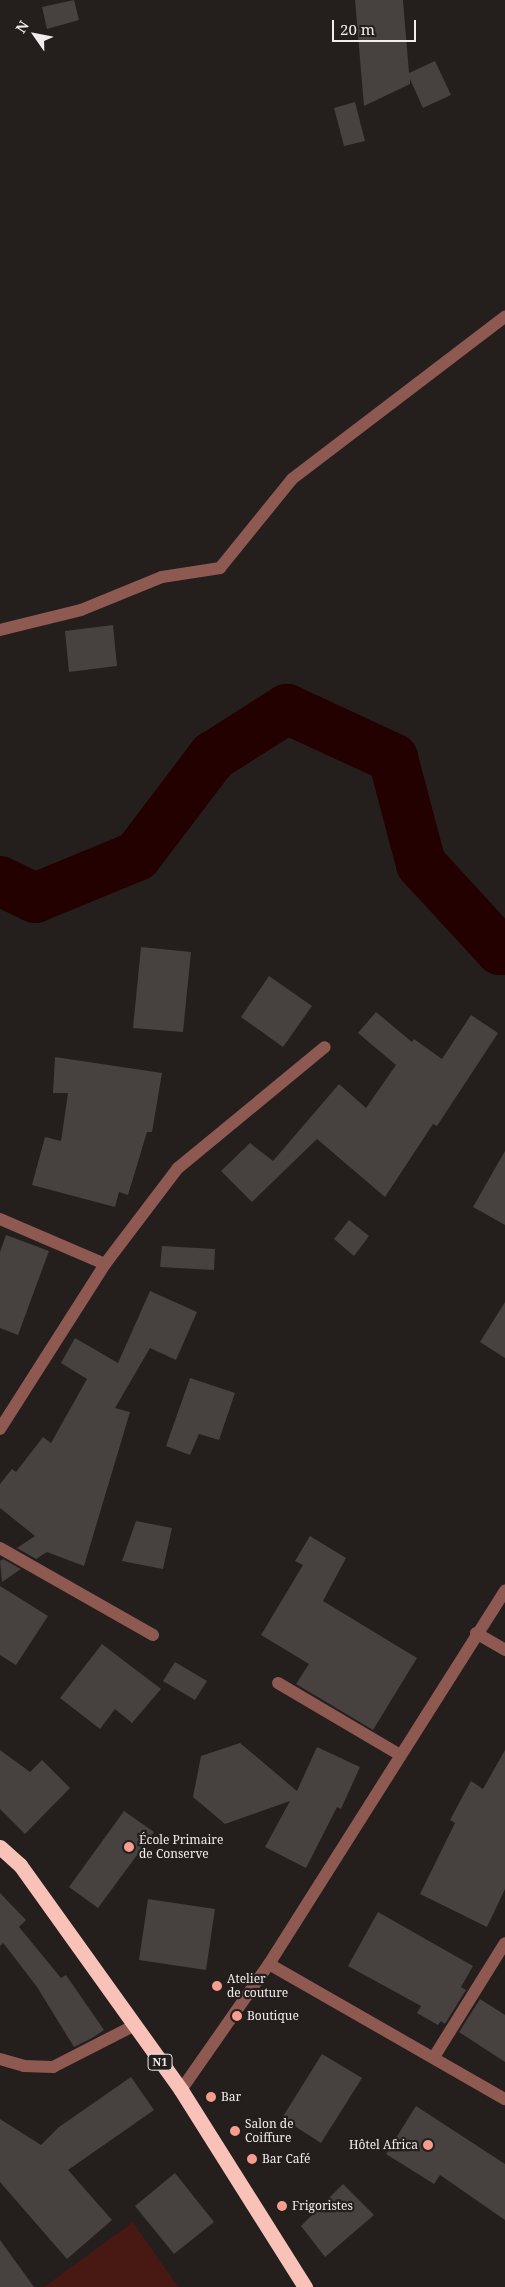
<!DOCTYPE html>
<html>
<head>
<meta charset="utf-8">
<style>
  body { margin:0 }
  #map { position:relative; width:505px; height:2287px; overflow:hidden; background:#241e1d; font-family:"Noto Serif",serif }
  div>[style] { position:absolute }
  .green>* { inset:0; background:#481812 }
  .river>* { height:50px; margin:-25px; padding:0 25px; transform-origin:25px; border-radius:25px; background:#220100 }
  .building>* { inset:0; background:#474140 }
  .minor>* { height:12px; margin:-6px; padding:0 6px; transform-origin:6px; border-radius:6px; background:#8e5950 }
  .highway>* { height:15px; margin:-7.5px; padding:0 7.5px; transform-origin:7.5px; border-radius:7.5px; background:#f9c2b8 }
  .dots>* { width:14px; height:14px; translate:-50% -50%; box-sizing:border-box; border:2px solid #241e1d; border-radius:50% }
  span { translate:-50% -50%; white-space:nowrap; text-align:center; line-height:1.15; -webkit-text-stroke:4.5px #241e1d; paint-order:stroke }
  .shield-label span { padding:1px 4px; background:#241e1d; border:1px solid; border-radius:4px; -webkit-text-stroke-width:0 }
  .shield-label { font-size:11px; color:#f1eded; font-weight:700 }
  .poi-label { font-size:12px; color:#f1eded }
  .left { translate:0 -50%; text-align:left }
  .right { translate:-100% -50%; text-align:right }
  .north { position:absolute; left:10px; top:10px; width:50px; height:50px; -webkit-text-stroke:4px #241e1d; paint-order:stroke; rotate:303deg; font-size:14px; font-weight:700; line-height:20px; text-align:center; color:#f1eded }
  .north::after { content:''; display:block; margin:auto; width:18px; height:22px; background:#f1eded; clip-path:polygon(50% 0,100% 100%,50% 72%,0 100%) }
  .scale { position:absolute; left:332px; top:20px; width:84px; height:22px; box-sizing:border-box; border:2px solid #f1eded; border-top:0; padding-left:6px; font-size:15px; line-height:18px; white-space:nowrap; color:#f1eded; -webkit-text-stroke:4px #241e1d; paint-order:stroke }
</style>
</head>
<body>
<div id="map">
  <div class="green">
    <div style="clip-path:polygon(133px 2222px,178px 2287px,44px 2287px)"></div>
  </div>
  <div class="river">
    <div style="left:0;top:881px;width:39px;rotate:26deg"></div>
    <div style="left:35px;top:898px;width:110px;rotate:-22.4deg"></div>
    <div style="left:137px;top:856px;width:126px;rotate:-52.8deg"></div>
    <div style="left:213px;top:756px;width:88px;rotate:-32.4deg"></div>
    <div style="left:287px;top:709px;width:117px;rotate:24.8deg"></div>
    <div style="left:393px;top:758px;width:110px;rotate:75.2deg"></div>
    <div style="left:421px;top:864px;width:117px;rotate:47.4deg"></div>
    <div style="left:500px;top:950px;width:5px;rotate:-22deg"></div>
  </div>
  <div class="building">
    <div style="clip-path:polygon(74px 0,79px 20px,47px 29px,42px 7px)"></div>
    <div style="clip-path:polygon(355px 0,403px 0,409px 73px,435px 61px,451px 95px,423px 108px,410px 79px,410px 84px,364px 106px)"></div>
    <div style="clip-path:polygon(355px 102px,365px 141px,344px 146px,334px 108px)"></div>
    <div style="clip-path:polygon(113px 625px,117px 666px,69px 672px,65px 631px)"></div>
    <div style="clip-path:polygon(141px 947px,191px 952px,183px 1032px,133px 1028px)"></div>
    <div style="clip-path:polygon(269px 976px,312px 1006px,283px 1047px,241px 1017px)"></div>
    <div style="clip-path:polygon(376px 1012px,412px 1042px,414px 1039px,442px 1059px,471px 1015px,498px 1033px,437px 1126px,433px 1124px,385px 1197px,317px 1139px,252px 1202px,221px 1171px,250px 1143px,273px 1161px,339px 1084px,366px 1108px,396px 1065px,358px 1033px)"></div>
    <div style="clip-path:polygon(55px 1057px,162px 1073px,152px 1132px,147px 1132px,128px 1195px,119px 1192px,115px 1207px,32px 1185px,45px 1137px,61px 1141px,68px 1093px,53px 1093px)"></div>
    <div style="clip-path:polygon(505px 1151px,505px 1225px,473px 1207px)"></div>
    <div style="clip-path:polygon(349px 1220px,369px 1236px,354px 1256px,334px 1239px)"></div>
    <div style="clip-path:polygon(6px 1235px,49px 1251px,18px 1335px,0 1328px,0 1252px)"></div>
    <div style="clip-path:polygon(162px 1246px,215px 1249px,214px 1270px,160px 1267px)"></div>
    <div style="clip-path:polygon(150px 1291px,197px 1312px,176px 1360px,150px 1348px,115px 1408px,130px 1412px,84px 1566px,47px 1552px,36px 1559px,17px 1548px,35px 1536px,0 1508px,0 1484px,12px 1469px,16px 1472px,43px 1437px,51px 1443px,87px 1379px,61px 1363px,75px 1338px,118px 1363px)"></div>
    <div style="clip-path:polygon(505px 1302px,505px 1358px,480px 1342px)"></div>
    <div style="clip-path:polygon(190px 1378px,235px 1393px,219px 1440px,199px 1434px,190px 1455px,166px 1446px)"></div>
    <div style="clip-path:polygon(136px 1521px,172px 1528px,163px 1569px,122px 1561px)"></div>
    <div style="clip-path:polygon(310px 1536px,346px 1558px,323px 1601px,417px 1658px,373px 1730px,296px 1684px,309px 1664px,261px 1635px,303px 1565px,295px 1561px)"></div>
    <div style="clip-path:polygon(3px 1559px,21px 1569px,2px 1582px,0 1561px)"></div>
    <div style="clip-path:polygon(0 1586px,48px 1616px,16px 1665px,0 1655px)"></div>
    <div style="clip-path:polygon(102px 1644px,161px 1689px,132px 1723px,115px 1709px,100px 1729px,60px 1698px)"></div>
    <div style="clip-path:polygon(175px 1662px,207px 1681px,195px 1700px,163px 1681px)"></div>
    <div style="clip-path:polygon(240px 1743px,297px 1791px,317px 1747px,360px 1767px,341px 1809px,337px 1807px,306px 1868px,265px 1847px,290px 1801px,225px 1824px,193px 1797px,201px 1756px)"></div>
    <div style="clip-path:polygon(0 1750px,30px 1772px,42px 1760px,70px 1788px,25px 1834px,0 1809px)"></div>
    <div style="clip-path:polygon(505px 1750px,505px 1889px,487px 1927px,420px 1894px,455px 1823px,450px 1820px,471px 1781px,483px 1789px)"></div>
    <div style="clip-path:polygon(124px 1811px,154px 1832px,98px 1908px,69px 1887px)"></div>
    <div style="clip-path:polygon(0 1893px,26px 1920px,19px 1927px,61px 1978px,66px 1975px,104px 2030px,92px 2038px,74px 2047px,37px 1987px,8px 1949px,3px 1943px,0 1946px)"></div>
    <div style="clip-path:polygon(148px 1899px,215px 1909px,206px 1970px,139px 1960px)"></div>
    <div style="clip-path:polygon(378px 1912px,473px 1966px,461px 1987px,466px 1990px,445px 2024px,441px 2021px,438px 2025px,417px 2013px,421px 2006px,348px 1966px)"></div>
    <div style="clip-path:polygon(480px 1999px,505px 2015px,505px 2062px,459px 2032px)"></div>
    <div style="clip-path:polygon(322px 2054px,362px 2078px,321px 2143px,282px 2118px)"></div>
    <div style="clip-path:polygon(131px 2077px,154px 2110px,68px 2170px,112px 2220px,67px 2259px,0 2182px,0 2119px,41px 2145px,59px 2127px)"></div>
    <div style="clip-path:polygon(416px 2106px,505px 2164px,505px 2220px,440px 2175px,434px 2184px,386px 2154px)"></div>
    <div style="clip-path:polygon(175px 2173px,214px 2222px,174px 2254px,135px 2206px)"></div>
    <div style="clip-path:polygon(343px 2184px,374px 2215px,325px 2257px,301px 2226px)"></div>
    <div style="clip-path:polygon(0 2240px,34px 2287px,0 2287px)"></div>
  </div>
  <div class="minor">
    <div style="left:0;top:630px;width:83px;rotate:-13.9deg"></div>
    <div style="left:81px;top:610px;width:87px;rotate:-22.2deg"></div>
    <div style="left:162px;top:577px;width:59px;rotate:-8.8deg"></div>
    <div style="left:220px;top:568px;width:114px;rotate:-51deg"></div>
    <div style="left:292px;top:479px;width:268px;rotate:-37.3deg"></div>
    <div style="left:0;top:1219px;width:114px;rotate:23.2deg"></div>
    <div style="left:0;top:1429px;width:196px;rotate:-57.5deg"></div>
    <div style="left:105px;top:1264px;width:121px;rotate:-52.8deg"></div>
    <div style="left:178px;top:1168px;width:190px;rotate:-39.5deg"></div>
    <div style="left:0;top:1548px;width:176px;rotate:29.6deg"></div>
    <div style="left:476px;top:1633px;width:34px;rotate:30deg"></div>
    <div style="left:278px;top:1683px;width:142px;rotate:30.5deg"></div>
    <div style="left:269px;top:1964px;width:272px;rotate:29.8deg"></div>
    <div style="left:434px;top:2057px;width:134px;rotate:-58.1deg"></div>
    <div style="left:0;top:2059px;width:25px;rotate:16deg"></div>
    <div style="left:24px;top:2066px;width:29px;rotate:2deg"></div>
    <div style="left:53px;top:2067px;width:90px;rotate:-27.1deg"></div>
    <div style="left:181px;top:2090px;width:154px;rotate:-55.1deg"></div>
    <div style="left:269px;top:1964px;width:442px;rotate:-57.7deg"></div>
  </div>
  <div class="highway">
    <div style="left:0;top:1847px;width:27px;rotate:42deg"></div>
    <div style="left:20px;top:1865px;width:277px;rotate:54.4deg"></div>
    <div style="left:181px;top:2090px;width:233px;rotate:57.8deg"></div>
  </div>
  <div class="dots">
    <div style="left:129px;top:1847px;background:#f59d8e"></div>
    <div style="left:217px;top:1986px;background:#f59d8e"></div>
    <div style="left:237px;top:2016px;background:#f59d8e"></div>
    <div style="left:211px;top:2097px;background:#f59d8e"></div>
    <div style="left:235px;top:2131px;background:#f59d8e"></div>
    <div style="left:428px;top:2145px;background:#f59d8e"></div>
    <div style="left:252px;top:2159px;background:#f59d8e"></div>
    <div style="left:282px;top:2206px;background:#f59d8e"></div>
  </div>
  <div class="shield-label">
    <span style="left:160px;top:2062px">N1</span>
  </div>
  <div class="poi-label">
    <span class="left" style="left:139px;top:1847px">École Primaire<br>de Conserve</span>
    <span class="left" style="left:227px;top:1986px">Atelier<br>de couture</span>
    <span class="left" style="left:247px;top:2016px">Boutique</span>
    <span class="left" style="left:221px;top:2097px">Bar</span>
    <span class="left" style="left:245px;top:2131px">Salon de<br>Coiffure</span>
    <span class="right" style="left:418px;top:2145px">Hôtel Africa</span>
    <span class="left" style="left:262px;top:2159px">Bar Café</span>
    <span class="left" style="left:292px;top:2206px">Frigoristes</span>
  </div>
  <div class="north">N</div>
  <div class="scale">20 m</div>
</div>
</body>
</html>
